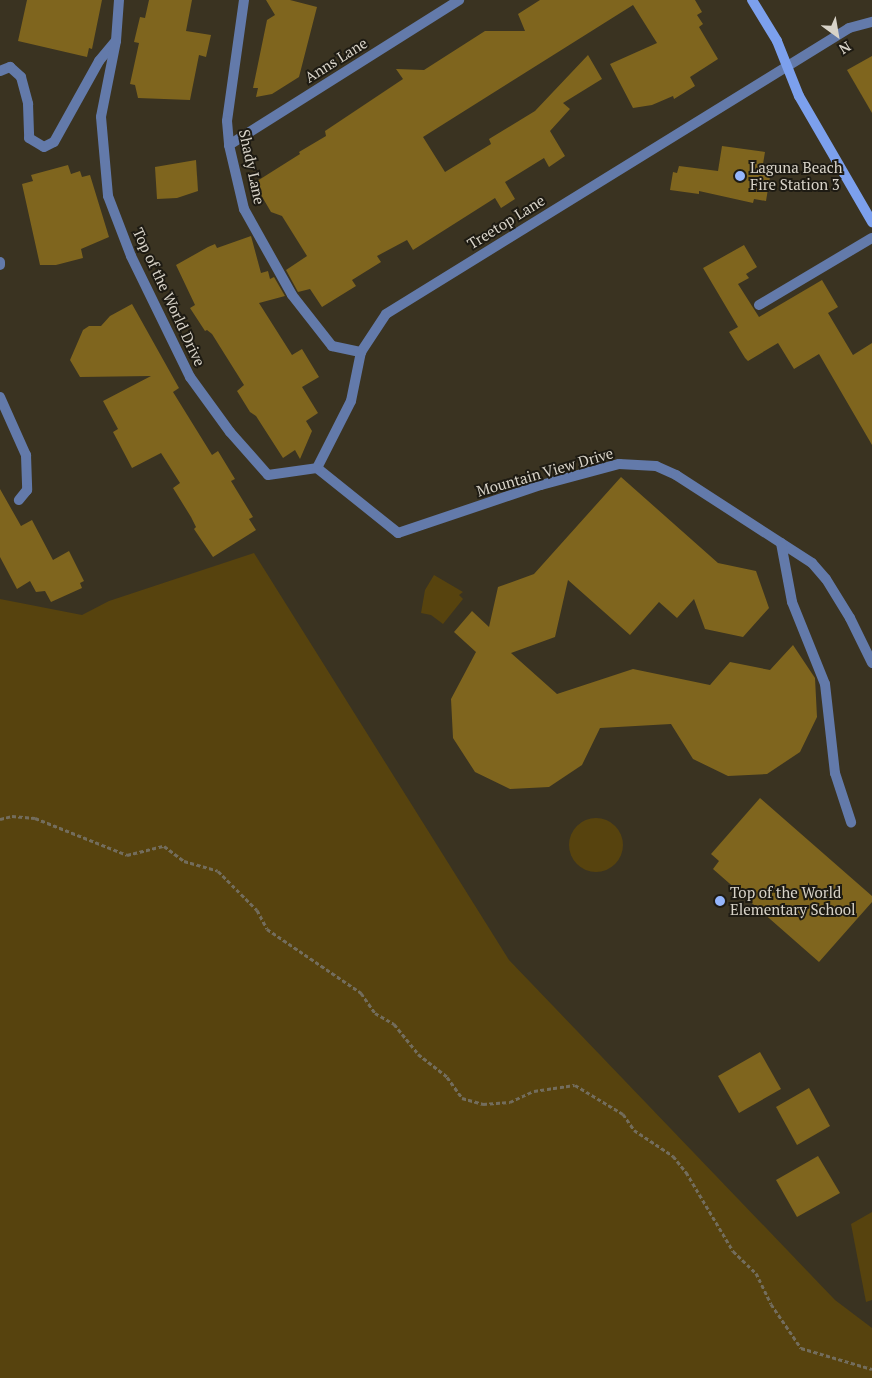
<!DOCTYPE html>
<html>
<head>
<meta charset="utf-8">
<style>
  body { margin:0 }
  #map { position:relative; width:872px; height:1378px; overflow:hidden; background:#3a3321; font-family:"PT Serif",serif }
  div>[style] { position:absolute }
  .green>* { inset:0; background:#57430e }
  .round { border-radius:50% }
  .building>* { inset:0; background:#7f651e }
  .path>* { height:3px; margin-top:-1.5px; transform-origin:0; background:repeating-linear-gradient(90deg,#736d5d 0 4px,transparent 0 6.5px) }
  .lane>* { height:10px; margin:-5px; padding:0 5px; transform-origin:5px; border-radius:5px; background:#637aaa }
  .street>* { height:10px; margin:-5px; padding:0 5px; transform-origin:5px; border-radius:5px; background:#637aaa }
  .secondary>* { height:10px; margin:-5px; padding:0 5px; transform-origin:5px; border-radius:5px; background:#7ca0ed }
  .dots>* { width:14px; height:14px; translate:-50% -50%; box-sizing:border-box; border:2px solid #1e1b13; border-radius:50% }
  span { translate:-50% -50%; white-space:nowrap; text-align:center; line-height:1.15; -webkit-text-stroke:4px #1e1b13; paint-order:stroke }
  .street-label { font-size:15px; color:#d8d3c8 }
  .poi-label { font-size:15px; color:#d8d3c8 }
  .left { translate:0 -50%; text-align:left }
  .north { position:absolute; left:812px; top:10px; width:50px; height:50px; -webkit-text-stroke:4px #1e1b13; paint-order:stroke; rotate:148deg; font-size:14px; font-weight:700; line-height:20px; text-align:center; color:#d8d3c8 }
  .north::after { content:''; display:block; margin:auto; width:18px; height:22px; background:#d8d3c8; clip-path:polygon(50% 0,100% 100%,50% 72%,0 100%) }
</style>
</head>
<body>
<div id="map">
  <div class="green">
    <div style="clip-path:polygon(254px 553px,509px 960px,835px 1300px,872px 1328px,872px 1378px,0 1378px,0 599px,82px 615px,109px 601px)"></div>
    <div style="clip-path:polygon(434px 575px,463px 592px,459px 595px,463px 599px,443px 624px,431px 615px,421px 613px,425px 590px)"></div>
    <div class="round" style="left:569px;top:818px;width:54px;height:54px"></div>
    <div style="clip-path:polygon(872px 1212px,872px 1300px,866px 1302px,851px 1224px)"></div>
  </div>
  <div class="building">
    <div style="clip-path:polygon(27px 0,102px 0,92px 49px,89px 48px,87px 57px,18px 41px)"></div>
    <div style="clip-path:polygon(149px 0,192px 0,186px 31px,211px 35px,206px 57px,199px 55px,190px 100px,138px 98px,135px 85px,130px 84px,139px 43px,134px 42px,140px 17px,145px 18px)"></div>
    <div style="clip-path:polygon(266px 0,290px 0,317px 7px,299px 77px,272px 94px,256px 97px,258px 88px,253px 88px,267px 20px,275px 15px)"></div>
    <div style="clip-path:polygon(540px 0,695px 0,702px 12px,697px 15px,703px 24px,699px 27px,718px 59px,690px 77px,695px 86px,674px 99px,673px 96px,652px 105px,633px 108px,610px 64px,657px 43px,633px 5px,423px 137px,445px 172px,491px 144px,489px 139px,535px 111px,588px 55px,602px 79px,563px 103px,570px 109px,550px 131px,565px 156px,549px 167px,544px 158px,505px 182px,515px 199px,501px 208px,495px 198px,413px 250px,407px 240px,377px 256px,381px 262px,352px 280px,356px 286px,322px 307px,310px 289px,298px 292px,286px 270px,307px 256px,282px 216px,271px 212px,254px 183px,300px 154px,299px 152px,326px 136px,325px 131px,403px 79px,396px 69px,424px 70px,485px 31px,525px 31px,518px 14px)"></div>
    <div style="clip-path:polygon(872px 56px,872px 113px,847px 70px)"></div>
    <div style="clip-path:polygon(722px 146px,765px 152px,762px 170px,771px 171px,766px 201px,754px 199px,753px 203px,699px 191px,699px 194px,670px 190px,673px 172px,677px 173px,679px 166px,718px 171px)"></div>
    <div style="clip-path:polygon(196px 160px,198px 191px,177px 198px,157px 199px,155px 167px)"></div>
    <div style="clip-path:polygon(68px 165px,71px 174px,80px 171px,82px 177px,90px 175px,109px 237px,81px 249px,83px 258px,56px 265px,40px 265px,22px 184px,33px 181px,31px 175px)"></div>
    <div style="clip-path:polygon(251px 236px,261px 273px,268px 271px,270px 279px,274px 277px,285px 296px,259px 303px,292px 355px,302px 349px,319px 377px,302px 387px,318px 413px,306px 421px,312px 431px,300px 459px,295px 450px,283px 458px,256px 416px,250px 412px,237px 391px,244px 385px,212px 334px,207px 330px,205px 331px,190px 308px,195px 305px,176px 265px,208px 247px,215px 244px,217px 248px)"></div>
    <div style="clip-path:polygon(744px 245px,757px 267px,746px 274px,749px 278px,738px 284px,759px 317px,822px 280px,838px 307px,828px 313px,853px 355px,872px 343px,872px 445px,819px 354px,794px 369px,778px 343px,748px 361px,745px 358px,729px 332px,738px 327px,703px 268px)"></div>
    <div style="clip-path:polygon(132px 304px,179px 388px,173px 392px,212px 455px,218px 451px,235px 479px,231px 481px,253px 517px,249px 519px,256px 530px,213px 557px,194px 529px,196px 527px,191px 517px,173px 488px,180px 483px,161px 453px,132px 468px,113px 432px,118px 429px,103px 401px,151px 376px,80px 377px,70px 360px,83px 330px,89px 326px,101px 326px,110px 316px)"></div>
    <div style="clip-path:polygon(621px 477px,718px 563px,756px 571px,769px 608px,743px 637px,705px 629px,694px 599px,677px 618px,659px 602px,630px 635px,568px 580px,555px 637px,511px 653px,557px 694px,633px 669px,710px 685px,730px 662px,770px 670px,793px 645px,815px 678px,817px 717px,800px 752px,767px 774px,728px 776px,693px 759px,671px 724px,600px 728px,582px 765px,549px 787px,510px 789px,475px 772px,453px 738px,451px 699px,476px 652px,454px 632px,472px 611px,489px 627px,498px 587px,534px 574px)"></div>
    <div style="clip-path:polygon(0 489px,21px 526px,32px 520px,53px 560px,69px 551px,84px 581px,80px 583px,82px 588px,51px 602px,45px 591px,36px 592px,30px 581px,17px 589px,0 557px)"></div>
    <div style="clip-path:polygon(760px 798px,872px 896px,872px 902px,819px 962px,713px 869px,719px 861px,711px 854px)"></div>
    <div style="clip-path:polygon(760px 1052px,781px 1089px,739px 1113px,718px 1076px)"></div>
    <div style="clip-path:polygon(809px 1088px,830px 1126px,797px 1145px,776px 1107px)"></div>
    <div style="clip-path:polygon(818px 1156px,840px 1193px,797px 1217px,776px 1180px)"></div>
  </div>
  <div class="path">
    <div style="left:0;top:819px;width:12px;rotate:-14deg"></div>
    <div style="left:12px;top:816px;width:23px;rotate:5deg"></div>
    <div style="left:35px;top:818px;width:99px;rotate:21.9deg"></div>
    <div style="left:127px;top:855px;width:38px;rotate:-14deg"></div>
    <div style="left:164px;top:846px;width:25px;rotate:37deg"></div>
    <div style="left:184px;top:861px;width:35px;rotate:16deg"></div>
    <div style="left:218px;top:871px;width:55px;rotate:45deg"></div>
    <div style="left:257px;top:910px;width:21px;rotate:62deg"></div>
    <div style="left:267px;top:929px;width:114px;rotate:34.2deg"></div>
    <div style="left:361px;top:993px;width:24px;rotate:55deg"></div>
    <div style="left:375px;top:1013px;width:22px;rotate:30deg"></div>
    <div style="left:394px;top:1024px;width:38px;rotate:51deg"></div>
    <div style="left:418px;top:1054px;width:37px;rotate:38deg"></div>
    <div style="left:447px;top:1077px;width:26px;rotate:54deg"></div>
    <div style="left:462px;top:1098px;width:22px;rotate:16deg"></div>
    <div style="left:483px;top:1104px;width:27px;rotate:-4deg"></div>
    <div style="left:510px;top:1102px;width:26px;rotate:-25deg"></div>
    <div style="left:534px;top:1091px;width:41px;rotate:-8.3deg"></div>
    <div style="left:575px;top:1085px;width:56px;rotate:31.1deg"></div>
    <div style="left:623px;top:1114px;width:19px;rotate:55deg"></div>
    <div style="left:634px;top:1130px;width:47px;rotate:33.7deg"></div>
    <div style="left:673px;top:1156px;width:21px;rotate:51deg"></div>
    <div style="left:686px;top:1172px;width:92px;rotate:59.3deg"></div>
    <div style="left:733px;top:1251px;width:32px;rotate:44deg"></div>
    <div style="left:756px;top:1273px;width:34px;rotate:64deg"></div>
    <div style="left:771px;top:1304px;width:53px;rotate:55.7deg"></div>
    <div style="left:801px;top:1348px;width:74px;rotate:16.5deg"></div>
  </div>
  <div class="lane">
    <div style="left:0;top:71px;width:11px;rotate:-22deg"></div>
    <div style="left:10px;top:67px;width:15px;rotate:42deg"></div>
    <div style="left:21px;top:77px;width:28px;rotate:75deg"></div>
    <div style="left:28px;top:104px;width:34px;rotate:88deg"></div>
    <div style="left:29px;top:138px;width:17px;rotate:31deg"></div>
    <div style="left:44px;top:147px;width:11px;rotate:-27deg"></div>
    <div style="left:54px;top:142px;width:93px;rotate:-60.9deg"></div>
    <div style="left:99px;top:61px;width:26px;rotate:-50deg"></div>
    <div style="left:0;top:262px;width:3px;rotate:90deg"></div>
    <div style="left:759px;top:305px;width:131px;rotate:-30.7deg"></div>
    <div style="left:0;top:397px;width:64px;rotate:65.9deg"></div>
    <div style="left:26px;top:455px;width:35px;rotate:88deg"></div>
    <div style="left:27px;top:490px;width:13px;rotate:129deg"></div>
    <div style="left:317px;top:468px;width:104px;rotate:38.7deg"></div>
    <div style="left:398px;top:533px;width:151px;rotate:-18.6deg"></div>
    <div style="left:541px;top:485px;width:81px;rotate:-15.1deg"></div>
    <div style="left:619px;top:464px;width:37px;rotate:3deg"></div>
    <div style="left:656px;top:466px;width:22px;rotate:24deg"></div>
    <div style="left:676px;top:475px;width:162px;rotate:32.9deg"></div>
    <div style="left:812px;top:563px;width:21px;rotate:49deg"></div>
    <div style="left:826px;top:579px;width:46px;rotate:58.4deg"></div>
    <div style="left:850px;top:618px;width:50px;rotate:63.9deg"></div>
    <div style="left:781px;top:543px;width:60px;rotate:79.4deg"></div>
    <div style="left:792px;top:602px;width:88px;rotate:68.1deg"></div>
    <div style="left:825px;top:684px;width:90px;rotate:83.6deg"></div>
    <div style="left:835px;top:773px;width:52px;rotate:71.9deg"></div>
  </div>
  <div class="street">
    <div style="left:119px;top:0;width:41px;rotate:94.2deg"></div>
    <div style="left:116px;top:41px;width:77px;rotate:101.2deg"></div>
    <div style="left:101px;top:117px;width:79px;rotate:84.9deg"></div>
    <div style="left:108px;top:196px;width:64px;rotate:69deg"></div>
    <div style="left:131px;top:256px;width:135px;rotate:64deg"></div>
    <div style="left:190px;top:377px;width:68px;rotate:54deg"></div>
    <div style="left:230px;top:432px;width:57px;rotate:48.5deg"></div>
    <div style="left:268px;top:475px;width:49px;rotate:-8.1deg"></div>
    <div style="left:317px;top:468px;width:75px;rotate:-63.1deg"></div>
    <div style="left:351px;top:401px;width:50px;rotate:-78.5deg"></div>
    <div style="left:361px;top:352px;width:45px;rotate:-56.7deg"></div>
    <div style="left:386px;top:314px;width:544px;rotate:-31.7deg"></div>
    <div style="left:849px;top:28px;width:24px;rotate:-15deg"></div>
    <div style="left:244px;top:0;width:122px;rotate:98deg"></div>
    <div style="left:227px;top:121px;width:24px;rotate:85deg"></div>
    <div style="left:229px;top:145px;width:66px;rotate:76.8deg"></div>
    <div style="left:244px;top:209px;width:98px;rotate:60.8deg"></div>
    <div style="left:292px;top:295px;width:65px;rotate:51.9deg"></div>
    <div style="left:332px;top:346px;width:30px;rotate:12deg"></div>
    <div style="left:229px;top:145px;width:272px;rotate:-32.2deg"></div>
  </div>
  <div class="secondary">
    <div style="left:752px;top:0;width:48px;rotate:58.6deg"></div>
    <div style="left:777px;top:41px;width:59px;rotate:68.2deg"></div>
    <div style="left:799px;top:96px;width:146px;rotate:59.9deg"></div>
  </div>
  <div class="dots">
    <div style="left:740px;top:176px;background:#95b6fd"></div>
    <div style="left:720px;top:901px;background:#95b6fd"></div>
  </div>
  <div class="street-label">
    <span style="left:336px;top:60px;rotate:-32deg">Anns Lane</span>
    <span style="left:252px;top:167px;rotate:78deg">Shady Lane</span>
    <span style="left:506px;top:222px;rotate:-32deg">Treetop Lane</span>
    <span style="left:169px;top:297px;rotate:65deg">Top of the World Drive</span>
    <span style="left:545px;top:472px;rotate:-16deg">Mountain View Drive</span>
  </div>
  <div class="poi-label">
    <span class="left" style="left:750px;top:176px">Laguna Beach<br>Fire Station 3</span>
    <span class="left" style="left:730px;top:901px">Top of the World<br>Elementary School</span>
  </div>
  <div class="north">N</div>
</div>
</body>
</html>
